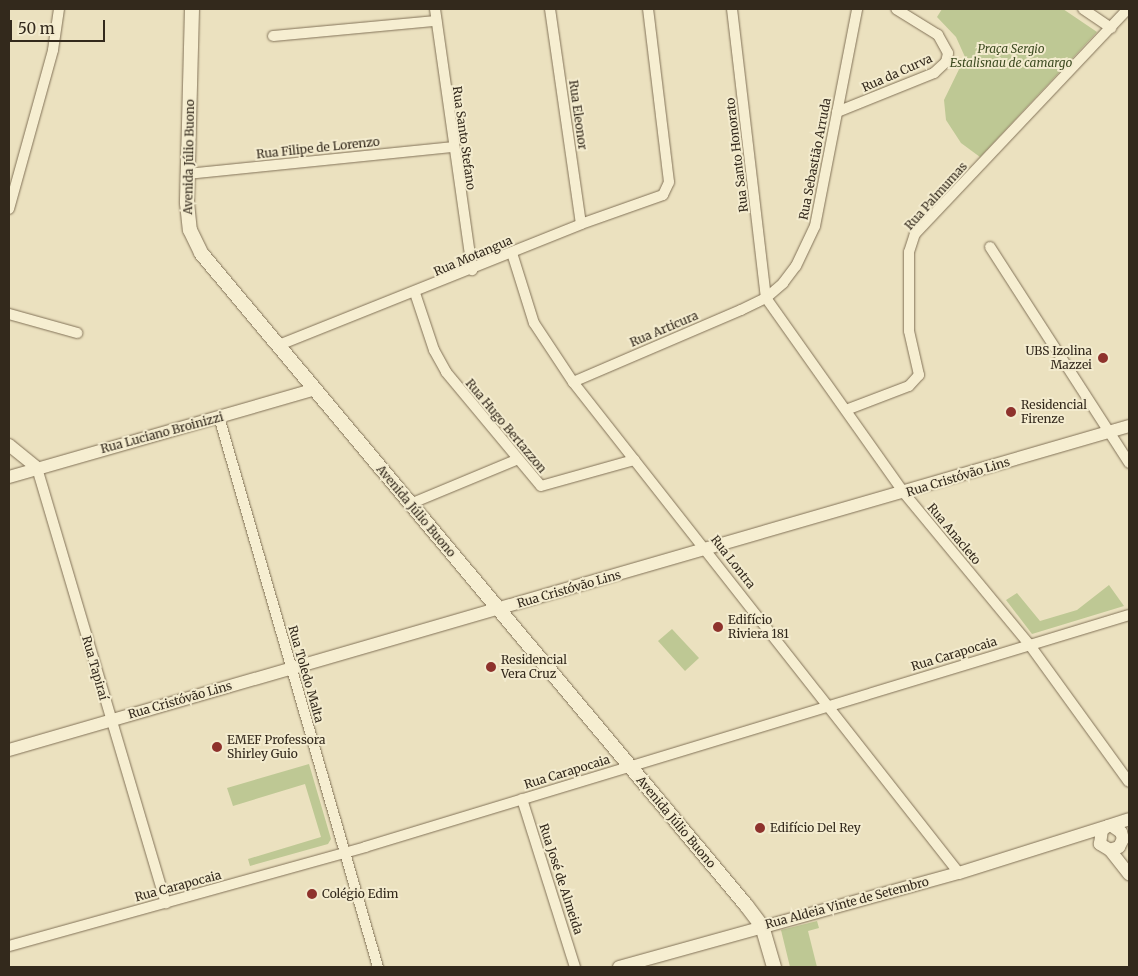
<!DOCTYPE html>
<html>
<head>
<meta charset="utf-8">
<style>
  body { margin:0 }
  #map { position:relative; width:1138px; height:976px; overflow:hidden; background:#ebe1bf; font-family:Merriweather,serif }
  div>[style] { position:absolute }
  .green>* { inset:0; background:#bec894 }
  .roads { filter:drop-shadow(0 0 1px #827258) drop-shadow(0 0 1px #827258) }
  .minor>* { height:10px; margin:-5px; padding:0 5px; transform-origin:5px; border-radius:5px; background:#f6eed1 }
  .tertiary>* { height:12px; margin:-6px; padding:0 6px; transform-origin:6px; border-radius:6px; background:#f6eed1 }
  .secondary>* { height:14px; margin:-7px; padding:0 7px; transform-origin:7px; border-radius:7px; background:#f6eed1 }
  .dots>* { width:14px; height:14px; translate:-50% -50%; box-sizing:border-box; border:2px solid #f3ebce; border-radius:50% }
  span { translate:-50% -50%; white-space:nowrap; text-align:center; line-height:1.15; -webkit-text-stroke:4px #f3ebce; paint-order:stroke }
  .park-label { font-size:12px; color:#404e24; font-style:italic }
  .street-label { font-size:12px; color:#33291c }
  .poi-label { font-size:12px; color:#33291c }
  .right { translate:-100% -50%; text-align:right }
  .left { translate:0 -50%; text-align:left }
  .frame { position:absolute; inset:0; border:10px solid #33291c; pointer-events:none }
  .scale { position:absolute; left:10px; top:20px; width:95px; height:22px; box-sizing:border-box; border:2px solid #33291c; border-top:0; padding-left:6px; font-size:15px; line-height:18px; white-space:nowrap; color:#33291c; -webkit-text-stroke:4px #f3ebce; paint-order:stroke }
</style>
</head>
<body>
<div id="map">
  <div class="green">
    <div style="clip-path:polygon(942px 9px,1063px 9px,1097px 32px,980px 157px,961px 143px,946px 120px,944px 100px,965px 57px,956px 37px,937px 17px)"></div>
    <div style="clip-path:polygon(1109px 585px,1124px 606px,1032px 634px,1006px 600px,1017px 593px,1040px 621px,1077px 610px)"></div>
    <div style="clip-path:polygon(672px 629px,699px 658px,685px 671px,658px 641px)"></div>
    <div style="clip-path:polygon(309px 764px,331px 839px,328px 844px,250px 866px,248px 859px,321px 837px,305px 784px,233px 806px,227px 788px)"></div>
    <div style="clip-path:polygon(817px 921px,819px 928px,808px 931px,817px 967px,790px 967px,781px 930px)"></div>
  </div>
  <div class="roads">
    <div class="minor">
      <div style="left:435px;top:9px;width:264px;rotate:81.9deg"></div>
      <div style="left:550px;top:9px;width:217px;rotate:81.8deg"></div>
      <div style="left:732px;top:9px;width:291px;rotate:83.3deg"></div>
      <div style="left:766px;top:298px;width:239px;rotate:54.7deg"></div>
      <div style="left:904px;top:493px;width:196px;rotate:50.4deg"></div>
      <div style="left:1029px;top:644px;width:170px;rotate:54.1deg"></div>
      <div style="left:1083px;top:9px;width:34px;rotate:34deg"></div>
      <div style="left:273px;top:36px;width:164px;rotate:-5.3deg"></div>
      <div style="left:837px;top:112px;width:105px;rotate:-21.9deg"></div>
      <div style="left:934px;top:73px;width:16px;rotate:-43deg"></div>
      <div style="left:946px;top:62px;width:9px;rotate:-77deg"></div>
      <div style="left:948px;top:53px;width:21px;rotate:-119deg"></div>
      <div style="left:938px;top:35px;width:49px;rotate:-148.2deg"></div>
      <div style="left:187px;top:174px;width:266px;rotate:-5.8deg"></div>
      <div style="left:9px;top:209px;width:165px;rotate:-74.5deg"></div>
      <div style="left:53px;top:50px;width:41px;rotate:-81.7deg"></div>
      <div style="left:990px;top:247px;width:257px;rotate:57.2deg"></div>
      <div style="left:512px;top:253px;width:73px;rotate:72.6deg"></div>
      <div style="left:534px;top:323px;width:71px;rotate:56.5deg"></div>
      <div style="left:573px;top:382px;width:625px;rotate:51.83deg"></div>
      <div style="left:415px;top:293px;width:60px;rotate:71.6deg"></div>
      <div style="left:434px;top:350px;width:25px;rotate:61deg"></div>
      <div style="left:446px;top:372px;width:148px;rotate:50.2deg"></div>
      <div style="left:541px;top:486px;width:97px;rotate:-15.6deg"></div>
      <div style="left:9px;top:314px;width:71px;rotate:15.6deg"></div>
      <div style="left:279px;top:345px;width:325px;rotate:-21.8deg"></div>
      <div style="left:581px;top:224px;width:87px;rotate:-19.5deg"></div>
      <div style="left:663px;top:195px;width:14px;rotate:-65deg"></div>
      <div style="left:669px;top:182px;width:174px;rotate:-96.9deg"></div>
      <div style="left:573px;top:382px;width:183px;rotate:-23.2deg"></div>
      <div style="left:741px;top:310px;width:28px;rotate:-26deg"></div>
      <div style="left:766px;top:298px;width:23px;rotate:-41deg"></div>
      <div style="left:783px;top:283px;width:21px;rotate:-53deg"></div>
      <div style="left:796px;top:266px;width:44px;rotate:-64.6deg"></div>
      <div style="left:815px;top:226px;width:221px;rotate:-79deg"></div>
      <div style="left:846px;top:410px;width:67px;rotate:-20.9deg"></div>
      <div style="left:909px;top:386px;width:15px;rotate:-48deg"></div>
      <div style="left:919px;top:375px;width:45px;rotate:-102.8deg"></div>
      <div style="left:909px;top:331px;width:79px;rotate:-90deg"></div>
      <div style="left:909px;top:252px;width:19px;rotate:-72deg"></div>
      <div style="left:915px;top:234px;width:310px;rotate:-46.6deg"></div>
      <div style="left:219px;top:417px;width:573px;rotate:73.88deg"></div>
      <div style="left:37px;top:468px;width:454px;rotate:73.5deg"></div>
      <div style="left:410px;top:504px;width:115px;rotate:-22.5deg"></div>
      <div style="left:522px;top:799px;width:176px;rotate:72.5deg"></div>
      <div style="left:9px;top:946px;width:370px;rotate:-15.5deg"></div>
      <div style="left:365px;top:847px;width:798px;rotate:-16.89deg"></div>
    </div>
    <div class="tertiary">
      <div style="left:9px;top:445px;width:36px;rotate:39deg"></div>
      <div style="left:9px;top:477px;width:318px;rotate:-16deg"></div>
      <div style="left:9px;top:750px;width:1166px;rotate:-16.13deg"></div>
      <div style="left:1112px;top:826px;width:11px;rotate:34deg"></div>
      <div style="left:1121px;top:832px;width:7px;rotate:74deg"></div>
      <div style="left:1123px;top:839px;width:9px;rotate:117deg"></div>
      <div style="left:1119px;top:847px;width:9px;rotate:162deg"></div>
      <div style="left:1110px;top:850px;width:12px;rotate:-149deg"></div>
      <div style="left:1100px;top:844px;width:14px;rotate:-82deg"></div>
      <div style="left:1102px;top:830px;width:7px;rotate:-34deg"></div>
      <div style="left:1108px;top:826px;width:22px;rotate:-18deg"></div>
      <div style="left:1110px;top:850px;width:31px;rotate:52deg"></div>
      <div style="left:619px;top:967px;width:353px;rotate:-15.5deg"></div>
      <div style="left:959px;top:873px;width:153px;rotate:-17.5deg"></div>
    </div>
    <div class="secondary">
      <div style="left:192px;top:9px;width:194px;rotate:91.5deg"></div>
      <div style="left:187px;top:203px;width:27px;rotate:84deg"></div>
      <div style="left:190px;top:230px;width:25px;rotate:64deg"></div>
      <div style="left:201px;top:253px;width:850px;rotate:50.11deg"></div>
      <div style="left:746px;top:905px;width:26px;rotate:53deg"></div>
      <div style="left:762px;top:926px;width:43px;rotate:73.7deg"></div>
    </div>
  </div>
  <div class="dots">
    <div style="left:1103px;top:358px;background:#8e322c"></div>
    <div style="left:1011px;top:412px;background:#8e322c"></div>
    <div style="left:718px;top:627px;background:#8e322c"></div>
    <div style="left:491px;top:667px;background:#8e322c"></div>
    <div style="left:217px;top:747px;background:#8e322c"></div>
    <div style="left:760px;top:828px;background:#8e322c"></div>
    <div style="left:312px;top:894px;background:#8e322c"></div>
  </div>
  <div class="park-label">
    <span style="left:1011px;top:56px">Praça Sergio<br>Estalisnau de camargo</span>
  </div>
  <div class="street-label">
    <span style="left:897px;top:73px;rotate:-24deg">Rua da Curva</span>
    <span style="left:578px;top:115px;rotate:82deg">Rua Eleonor</span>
    <span style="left:464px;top:138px;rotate:82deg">Rua Santo Stefano</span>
    <span style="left:318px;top:148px;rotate:-6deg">Rua Filipe de Lorenzo</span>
    <span style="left:737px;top:155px;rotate:-97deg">Rua Santo Honorato</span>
    <span style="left:189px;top:157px;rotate:-89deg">Avenida Júlio Buono</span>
    <span style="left:815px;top:159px;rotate:-79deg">Rua Sebastião Arruda</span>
    <span style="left:936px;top:196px;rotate:-48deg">Rua Palmumas</span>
    <span style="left:473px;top:256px;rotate:-23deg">Rua Motangua</span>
    <span style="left:664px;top:329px;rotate:-23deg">Rua Articura</span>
    <span style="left:506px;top:426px;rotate:50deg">Rua Hugo Bertazzon</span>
    <span style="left:162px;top:433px;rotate:-15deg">Rua Luciano Broinizzi</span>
    <span style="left:958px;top:477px;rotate:-17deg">Rua Cristóvão Lins</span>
    <span style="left:416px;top:511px;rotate:50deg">Avenida Júlio Buono</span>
    <span style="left:954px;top:534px;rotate:50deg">Rua Anacleto</span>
    <span style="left:733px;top:562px;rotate:52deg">Rua Lontra</span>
    <span style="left:569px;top:589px;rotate:-16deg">Rua Cristóvão Lins</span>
    <span style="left:954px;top:654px;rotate:-17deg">Rua Carapocaia</span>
    <span style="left:95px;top:668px;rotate:74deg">Rua Tapiraí</span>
    <span style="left:306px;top:674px;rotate:74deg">Rua Toledo Malta</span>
    <span style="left:180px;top:700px;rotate:-16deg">Rua Cristóvão Lins</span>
    <span style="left:567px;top:772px;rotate:-17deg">Rua Carapocaia</span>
    <span style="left:676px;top:822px;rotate:50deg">Avenida Júlio Buono</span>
    <span style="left:561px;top:879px;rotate:72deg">Rua José de Almeida</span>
    <span style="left:178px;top:886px;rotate:-15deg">Rua Carapocaia</span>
    <span style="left:847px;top:903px;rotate:-15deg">Rua Aldeia Vinte de Setembro</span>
  </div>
  <div class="poi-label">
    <span class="right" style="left:1092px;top:358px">UBS Izolina<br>Mazzei</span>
    <span class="left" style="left:1021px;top:412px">Residencial<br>Firenze</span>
    <span class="left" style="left:728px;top:627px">Edifício<br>Riviera 181</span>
    <span class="left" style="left:501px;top:667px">Residencial<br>Vera Cruz</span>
    <span class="left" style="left:227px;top:747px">EMEF Professora<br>Shirley Guio</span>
    <span class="left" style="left:770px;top:828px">Edifício Del Rey</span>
    <span class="left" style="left:322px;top:894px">Colégio Edim</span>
  </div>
  <div class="frame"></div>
  <div class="scale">50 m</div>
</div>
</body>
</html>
